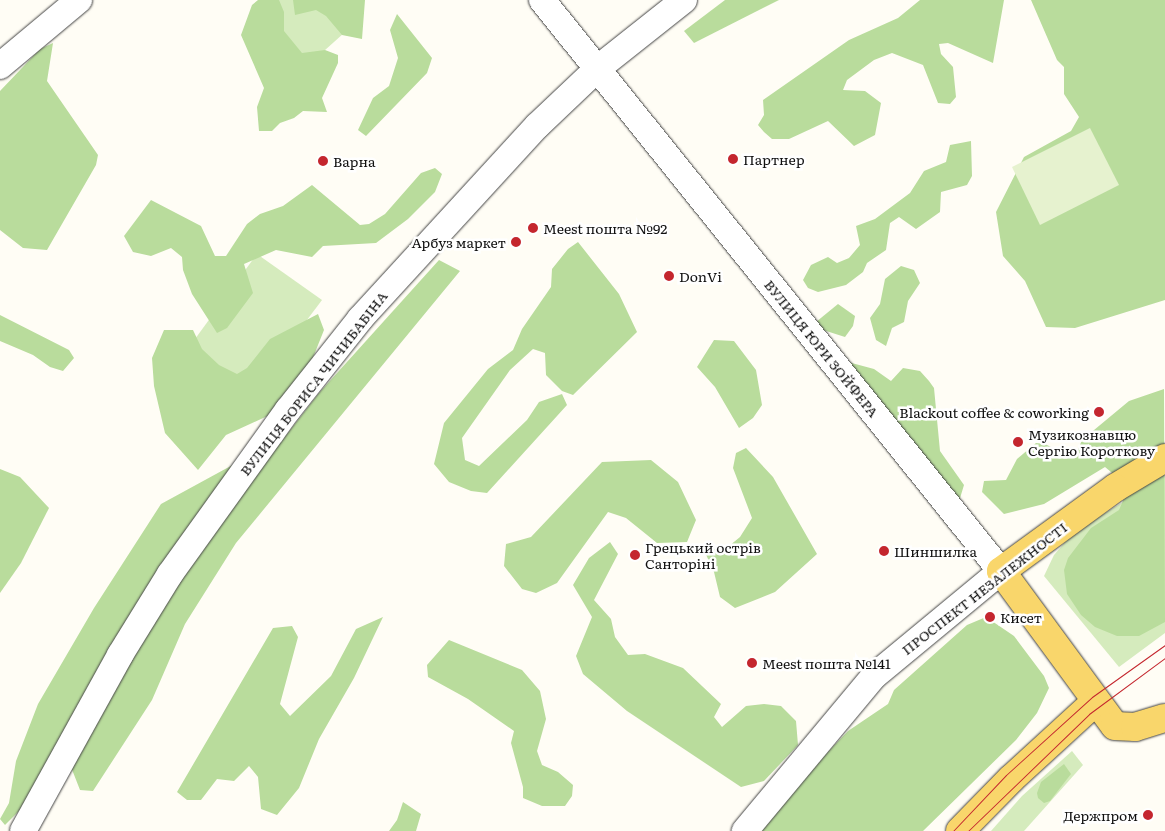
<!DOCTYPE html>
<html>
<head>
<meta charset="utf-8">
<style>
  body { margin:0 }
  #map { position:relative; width:1165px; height:831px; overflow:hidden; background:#fffdf5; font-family:Literata,serif }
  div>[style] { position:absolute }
  .green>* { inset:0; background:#d5ebbd }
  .forest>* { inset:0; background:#b9dc9c }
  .pitch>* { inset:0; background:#e6f2cf }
  .roads { filter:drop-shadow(0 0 1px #444) drop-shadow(0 0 1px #444) }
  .minor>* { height:26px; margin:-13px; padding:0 13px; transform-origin:13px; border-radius:13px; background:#fff }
  .primary>* { height:28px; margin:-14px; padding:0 14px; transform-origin:14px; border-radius:14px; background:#f9d66b }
  .tram>* { height:1px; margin:-0.5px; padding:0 0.5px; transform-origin:0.5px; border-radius:0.5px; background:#c4262e }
  .dots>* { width:14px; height:14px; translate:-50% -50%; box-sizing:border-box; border:2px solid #fff; border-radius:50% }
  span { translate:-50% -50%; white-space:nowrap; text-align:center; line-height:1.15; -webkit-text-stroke:5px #fff; paint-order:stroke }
  .poi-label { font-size:14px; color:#111 }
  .left { translate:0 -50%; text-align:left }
  .right { translate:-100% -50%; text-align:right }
  .street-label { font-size:14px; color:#111 }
</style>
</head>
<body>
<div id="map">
  <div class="green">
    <div style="clip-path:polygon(275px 0,350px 0,363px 16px,305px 68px,262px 12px)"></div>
    <div style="clip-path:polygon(257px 254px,322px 300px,249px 397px,187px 350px)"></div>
    <div style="clip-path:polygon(1165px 476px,1165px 633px,1119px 667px,1044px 576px,1054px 555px,1073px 533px)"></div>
    <div style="clip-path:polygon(1072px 751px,1083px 765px,1024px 831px,991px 831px,1022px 796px)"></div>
  </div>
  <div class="forest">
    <div style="clip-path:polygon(258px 0,279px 0,284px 12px,284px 31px,302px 53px,325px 50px,338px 55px,338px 63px,322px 98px,327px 112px,303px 111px,294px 118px,280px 123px,272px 131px,259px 131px,257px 107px,264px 88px,241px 35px,252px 5px)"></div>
    <div style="clip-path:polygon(293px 0,365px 0,362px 39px,342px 35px,326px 16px,316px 10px,295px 15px)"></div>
    <div style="clip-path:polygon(725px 0,779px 0,694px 43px,684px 31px)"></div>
    <div style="clip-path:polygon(920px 0,1004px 0,993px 63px,948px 43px,939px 44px,941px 54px,953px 67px,956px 97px,950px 104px,938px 103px,923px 65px,892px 53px,874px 60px,847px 80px,843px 90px,865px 91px,881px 103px,875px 135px,854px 146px,828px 121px,789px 139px,772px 139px,764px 132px,758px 125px,764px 115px,763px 100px,849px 40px,898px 18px)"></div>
    <div style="clip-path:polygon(1031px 0,1165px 0,1165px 300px,1075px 328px,1046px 327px,1025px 281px,1003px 256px,996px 212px,1024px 157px,1071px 131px,1079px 117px,1064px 94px,1064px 67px,1057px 60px)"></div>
    <div style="clip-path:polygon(397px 14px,432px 58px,427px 73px,366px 136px,358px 130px,373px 98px,389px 86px,398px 58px,390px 30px)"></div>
    <div style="clip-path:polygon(53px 43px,47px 81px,98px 155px,96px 165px,47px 250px,23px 248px,0 230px,0 91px,40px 49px)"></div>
    <div style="clip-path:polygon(971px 141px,972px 176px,967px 185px,941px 192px,940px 212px,916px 229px,899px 217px,890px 223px,886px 250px,867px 263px,863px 272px,846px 285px,818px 292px,808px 288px,803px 280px,811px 265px,828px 257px,837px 263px,849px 258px,860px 245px,856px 226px,875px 219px,910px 193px,924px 171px,946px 162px,950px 145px)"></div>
    <div style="clip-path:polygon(435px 168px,442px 174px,435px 192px,408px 219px,376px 243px,323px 246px,312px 257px,276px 250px,244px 264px,253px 293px,227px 328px,217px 333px,192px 294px,183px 270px,182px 257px,171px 248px,151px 256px,133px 252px,124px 236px,151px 200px,201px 226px,215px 256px,226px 256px,247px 224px,260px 214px,283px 206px,312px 185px,360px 225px,369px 224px,385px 214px,421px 173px)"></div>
    <div style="clip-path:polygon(578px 242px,619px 294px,637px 332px,573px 395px,562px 391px,546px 375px,545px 353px,533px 349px,510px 370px,462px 438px,465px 460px,479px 466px,527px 420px,539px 402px,562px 394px,567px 405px,487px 493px,471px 491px,449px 482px,434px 464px,444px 423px,488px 369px,513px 350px,522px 329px,551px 287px,552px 269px,568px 249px)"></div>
    <div style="clip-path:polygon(439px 260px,460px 271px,236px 543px,185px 624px,152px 700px,93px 791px,80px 790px,71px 767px,138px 639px,245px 488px,319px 393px)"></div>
    <div style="clip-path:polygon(901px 266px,914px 270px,920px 283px,908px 301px,904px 322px,892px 328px,886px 346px,876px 340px,870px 318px,880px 304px,885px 279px)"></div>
    <div style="clip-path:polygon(838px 304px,855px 316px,853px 326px,845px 337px,820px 329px,816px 322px)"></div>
    <div style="clip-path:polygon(318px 314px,324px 330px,310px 365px,274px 413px,226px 435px,198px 470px,165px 433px,154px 386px,152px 358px,164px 330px,193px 330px,202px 349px,219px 365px,237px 374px,247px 368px,270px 339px)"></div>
    <div style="clip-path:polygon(0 315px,69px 350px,74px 358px,63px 371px,50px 367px,33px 355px,0 341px)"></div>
    <div style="clip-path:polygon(714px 340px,734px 341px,756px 370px,762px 405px,753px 418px,739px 428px,715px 387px,697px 367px)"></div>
    <div style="clip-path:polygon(848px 362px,874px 369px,891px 381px,903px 368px,920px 371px,929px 381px,934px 388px,940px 451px,964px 485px,957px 508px)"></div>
    <div style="clip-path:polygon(1164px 389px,1165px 622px,1139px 636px,1117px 636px,1095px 627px,1081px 615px,1067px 594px,1064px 570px,1068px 558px,1091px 528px,1119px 510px,1129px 487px,1105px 467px,1044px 504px,1004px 514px,982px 492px,984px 481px,1006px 480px,1017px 459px,1036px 443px,1045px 444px,1067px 455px,1077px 452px,1082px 440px,1129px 401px)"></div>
    <div style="clip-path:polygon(746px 448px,773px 477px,817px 554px,775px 592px,735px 608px,720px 597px,714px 572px,703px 548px,707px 544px,723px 551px,740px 537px,752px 518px,733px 468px,736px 453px)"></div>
    <div style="clip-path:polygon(651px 460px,678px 482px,696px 520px,687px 542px,657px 543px,626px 518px,608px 512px,557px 583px,536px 593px,522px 589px,504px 566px,506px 544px,531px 537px,602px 462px)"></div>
    <div style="clip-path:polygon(238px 462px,32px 798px,5px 825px,0 819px,9px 803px,16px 761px,38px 704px,94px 608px,161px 504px)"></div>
    <div style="clip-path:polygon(0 469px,20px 477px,49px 508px,21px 563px,0 593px)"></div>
    <div style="clip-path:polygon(610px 542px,618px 554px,594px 600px,611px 619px,615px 637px,628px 655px,645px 654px,683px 668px,721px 704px,714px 717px,722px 727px,746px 706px,764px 704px,781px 706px,796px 721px,798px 745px,764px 781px,741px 787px,627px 711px,583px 674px,576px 656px,592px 617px,573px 585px,589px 558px)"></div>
    <div style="clip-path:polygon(383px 617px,354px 678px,319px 739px,299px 788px,277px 815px,261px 809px,258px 777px,249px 766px,234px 781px,217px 779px,201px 800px,187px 800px,177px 792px,273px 628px,292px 626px,298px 637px,280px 704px,290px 716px,331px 676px,356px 629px)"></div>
    <div style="clip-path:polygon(986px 617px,1014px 636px,1044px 676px,1049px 688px,1037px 713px,1016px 740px,923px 831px,752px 831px,848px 731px,888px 704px,894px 690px,967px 625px)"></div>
    <div style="clip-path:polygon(449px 640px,522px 670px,540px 691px,546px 719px,537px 751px,542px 765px,558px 772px,573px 785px,572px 796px,565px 806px,542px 806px,523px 798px,523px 787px,511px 743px,514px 731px,468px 699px,428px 677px,427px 665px)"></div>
    <div style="clip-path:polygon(1064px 764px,1071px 774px,1050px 801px,1044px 803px,1038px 798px,1037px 793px,1041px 782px)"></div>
    <div style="clip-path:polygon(403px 802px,421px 814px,416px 831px,389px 831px,397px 820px)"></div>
  </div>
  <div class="pitch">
    <div style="clip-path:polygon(1090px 128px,1119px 185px,1040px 225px,1012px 167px)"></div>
  </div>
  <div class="roads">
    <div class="minor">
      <div style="left:542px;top:0;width:733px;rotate:51.21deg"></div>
      <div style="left:1001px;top:571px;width:165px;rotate:140.4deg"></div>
      <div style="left:874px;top:676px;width:202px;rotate:129.8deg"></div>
      <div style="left:0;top:66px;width:103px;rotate:-39.9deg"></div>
      <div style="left:23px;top:831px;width:201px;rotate:-61.1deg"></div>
      <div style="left:120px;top:655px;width:95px;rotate:-58.3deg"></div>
      <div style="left:170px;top:574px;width:202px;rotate:-54.3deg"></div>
      <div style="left:288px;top:410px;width:116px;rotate:-51.6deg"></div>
      <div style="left:360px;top:319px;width:262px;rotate:-47.5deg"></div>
      <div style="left:537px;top:126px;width:83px;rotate:-43.5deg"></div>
      <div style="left:597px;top:69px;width:111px;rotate:-38.4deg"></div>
    </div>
    <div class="primary">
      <div style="left:1165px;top:458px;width:58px;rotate:149deg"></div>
      <div style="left:1115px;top:488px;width:141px;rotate:143.9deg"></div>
      <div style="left:1001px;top:571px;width:192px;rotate:53.7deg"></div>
      <div style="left:1115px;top:726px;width:20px;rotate:3deg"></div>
      <div style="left:1135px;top:727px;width:31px;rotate:-17deg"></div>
      <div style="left:960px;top:831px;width:73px;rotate:-45.6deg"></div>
      <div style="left:1011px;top:779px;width:114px;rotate:-42.5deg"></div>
    </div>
  </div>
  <div class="tram">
    <div style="left:953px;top:831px;width:77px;rotate:-46.6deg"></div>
    <div style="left:1006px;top:775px;width:116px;rotate:-42.2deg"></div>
    <div style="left:1092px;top:697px;width:90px;rotate:-35.5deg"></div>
    <div style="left:968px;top:831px;width:168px;rotate:-44deg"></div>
    <div style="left:1089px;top:714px;width:94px;rotate:-36.4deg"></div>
  </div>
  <div class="dots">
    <div style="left:733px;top:159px;background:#c4262e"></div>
    <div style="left:323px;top:161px;background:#c4262e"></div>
    <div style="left:533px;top:228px;background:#c4262e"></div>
    <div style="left:516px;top:242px;background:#c4262e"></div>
    <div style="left:669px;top:276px;background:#c4262e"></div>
    <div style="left:1099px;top:412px;background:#c4262e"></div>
    <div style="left:1018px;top:442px;background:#c4262e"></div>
    <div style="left:884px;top:551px;background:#c4262e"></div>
    <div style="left:635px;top:555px;background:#c4262e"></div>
    <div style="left:990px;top:617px;background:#c4262e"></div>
    <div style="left:752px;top:663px;background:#c4262e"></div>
    <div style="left:1148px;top:815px;background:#c4262e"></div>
  </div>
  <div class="poi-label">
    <span class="left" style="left:743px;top:159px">Партнер</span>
    <span class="left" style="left:333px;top:161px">Варна</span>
    <span class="left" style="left:543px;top:228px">Meest пошта №92</span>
    <span class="right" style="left:506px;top:242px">Арбуз маркет</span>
    <span class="left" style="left:679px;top:276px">DonVi</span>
    <span class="right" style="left:1089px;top:412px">Blackout coffee &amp; coworking</span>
    <span class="left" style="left:1028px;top:442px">Музикознавцю<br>Сергію Короткову</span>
    <span class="left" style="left:645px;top:555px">Грецький острів<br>Санторіні</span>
    <span class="left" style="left:894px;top:551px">Шиншилка</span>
    <span class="left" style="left:1000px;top:617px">Кисет</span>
    <span class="left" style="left:762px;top:663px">Meest пошта №141</span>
    <span class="right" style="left:1138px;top:815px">Держпром</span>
  </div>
  <div class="street-label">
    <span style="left:822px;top:348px;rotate:51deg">ВУЛИЦЯ ЮРИ ЗОЙФЕРА</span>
    <span style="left:313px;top:383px;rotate:-52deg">ВУЛИЦЯ БОРИСА ЧИЧИБАБІНА</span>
    <span style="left:984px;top:588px;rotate:-38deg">ПРОСПЕКТ НЕЗАЛЕЖНОСТІ</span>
  </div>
</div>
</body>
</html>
